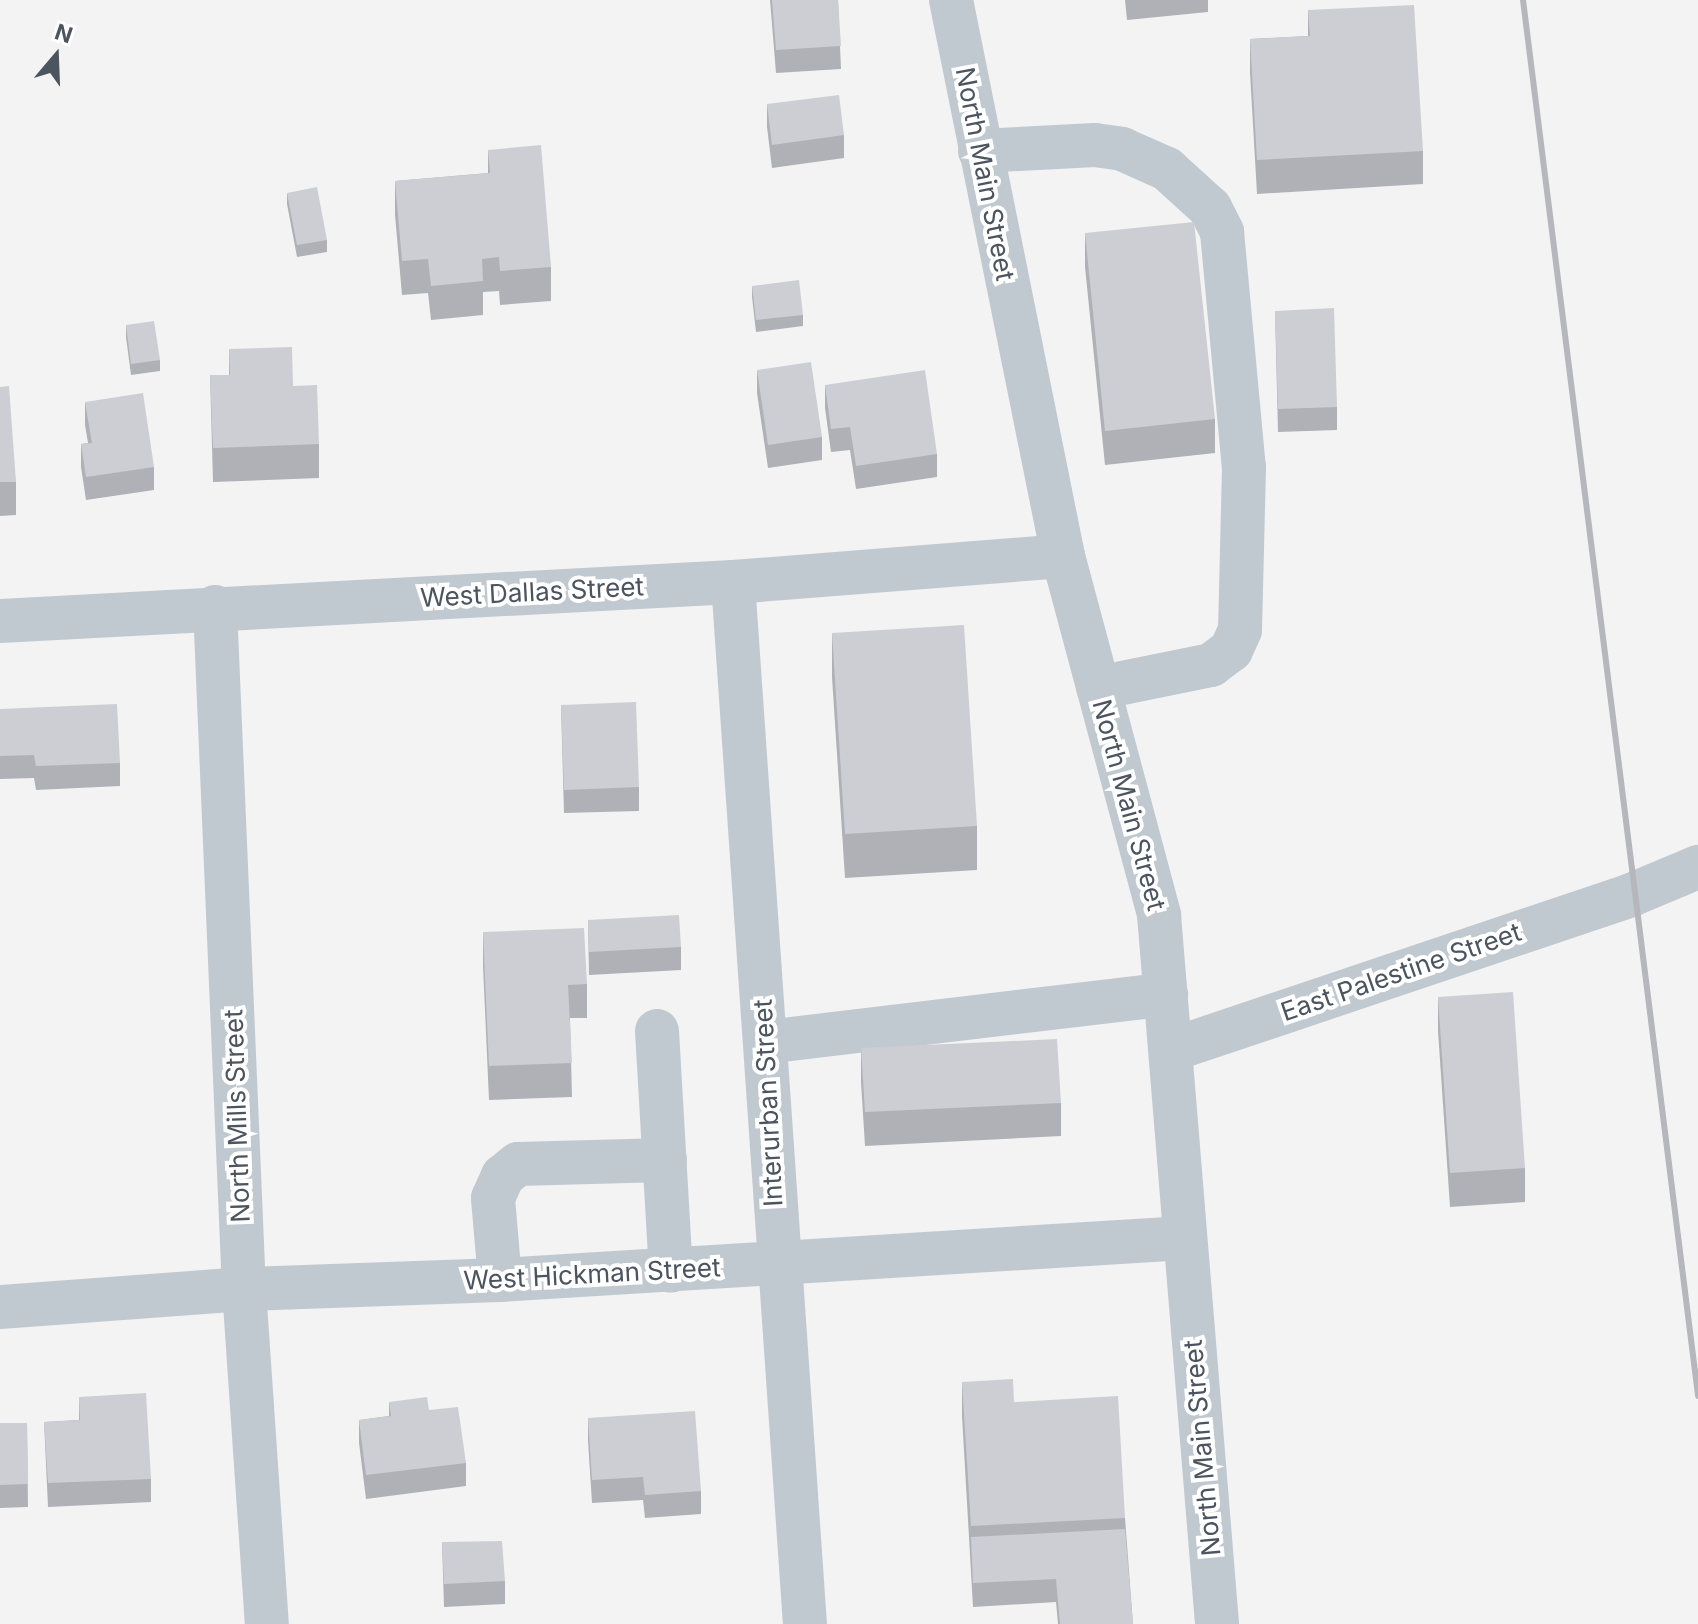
<!DOCTYPE html>
<html>
<head>
<meta charset="utf-8">
<style>
  body { margin:0 }
  #map { position:relative; width:1698px; height:1624px; overflow:hidden; background:#f4f3f3; font-family:Inter,sans-serif }
  div>[style] { position:absolute }
  .minor>* { height:44px; margin:-22px; padding:0 22px; transform-origin:22px; border-radius:22px; background:#c1c9d0 }
  .rail>* { height:6px; margin:-3px; padding:0 3px; transform-origin:3px; border-radius:3px; background:#b5b7bc }
  .wall>* { inset:0; background:#b0b1b6 }
  .building>* { inset:0; background:#cdced4 }
  span { translate:-50% -50%; white-space:nowrap; text-align:center; line-height:1.15; -webkit-text-stroke:8px #fff; paint-order:stroke }
  .street-label { font-size:26px; color:#4b545f }
  .north { position:absolute; left:16px; top:16px; width:80px; height:80px; -webkit-text-stroke:6px #fff; paint-order:stroke; rotate:19deg; font-size:22px; font-weight:700; line-height:32px; text-align:center; color:#4b545f }
  .north::after { content:''; display:block; margin:auto; width:28px; height:36px; background:#4b545f; clip-path:polygon(50% 0,100% 100%,50% 72%,0 100%) }
</style>
</head>
<body>
<div id="map">
  <div class="minor">
    <div style="left:951px;top:0;width:567px;rotate:78.61deg"></div>
    <div style="left:1063px;top:556px;width:372px;rotate:75deg"></div>
    <div style="left:1159px;top:915px;width:711px;rotate:85.32deg"></div>
    <div style="left:980px;top:151px;width:115px;rotate:-3deg"></div>
    <div style="left:1095px;top:145px;width:27px;rotate:8deg"></div>
    <div style="left:1122px;top:149px;width:49px;rotate:24deg"></div>
    <div style="left:1167px;top:169px;width:58px;rotate:42.2deg"></div>
    <div style="left:1210px;top:208px;width:27px;rotate:63deg"></div>
    <div style="left:1222px;top:232px;width:236px;rotate:84.7deg"></div>
    <div style="left:1244px;top:467px;width:163px;rotate:91.4deg"></div>
    <div style="left:1240px;top:630px;width:22px;rotate:114deg"></div>
    <div style="left:1231px;top:650px;width:25px;rotate:143deg"></div>
    <div style="left:1211px;top:665px;width:115px;rotate:168.5deg"></div>
    <div style="left:733px;top:582px;width:1044px;rotate:86.05deg"></div>
    <div style="left:215px;top:607px;width:683px;rotate:87.57deg"></div>
    <div style="left:244px;top:1289px;width:336px;rotate:86.1deg"></div>
    <div style="left:0;top:621px;width:734px;rotate:-3.05deg"></div>
    <div style="left:733px;top:582px;width:331px;rotate:-4.5deg"></div>
    <div style="left:657px;top:1031px;width:240px;rotate:86.7deg"></div>
    <div style="left:766px;top:1042px;width:403px;rotate:-6.8deg"></div>
    <div style="left:1171px;top:1050px;width:485px;rotate:-18.6deg"></div>
    <div style="left:1631px;top:895px;width:73px;rotate:-22.7deg"></div>
    <div style="left:500px;top:1280px;width:82px;rotate:-94.9deg"></div>
    <div style="left:493px;top:1198px;width:24px;rotate:-66deg"></div>
    <div style="left:503px;top:1176px;width:19px;rotate:-39deg"></div>
    <div style="left:518px;top:1164px;width:147px;rotate:-1.6deg"></div>
    <div style="left:0;top:1307px;width:245px;rotate:-4.2deg"></div>
    <div style="left:244px;top:1289px;width:256px;rotate:-2deg"></div>
    <div style="left:500px;top:1280px;width:686px;rotate:-3.51deg"></div>
  </div>
  <div class="rail">
    <div style="left:1523px;top:0;width:1407px;rotate:82.85deg"></div>
  </div>
  <div class="wall">
    <div style="clip-path:polygon(770px 0,838px 0,841px 69px,776px 73px)"></div>
    <div style="clip-path:polygon(1125px 0,1208px 0,1208px 12px,1127px 20px)"></div>
    <div style="clip-path:polygon(1308px 10px,1423px 151px,1423px 184px,1257px 194px,1250px 73px,1250px 39px,1308px 36px)"></div>
    <div style="clip-path:polygon(767px 104px,844px 135px,844px 158px,772px 168px,767px 127px)"></div>
    <div style="clip-path:polygon(488px 150px,551px 267px,551px 301px,500px 305px,499px 291px,483px 292px,483px 315px,431px 320px,428px 293px,402px 295px,395px 215px,395px 181px,488px 173px)"></div>
    <div style="clip-path:polygon(287px 193px,327px 240px,327px 252px,297px 257px,287px 204px)"></div>
    <div style="clip-path:polygon(1085px 233px,1215px 419px,1215px 453px,1105px 465px,1085px 267px)"></div>
    <div style="clip-path:polygon(752px 286px,803px 315px,803px 326px,756px 332px,752px 297px)"></div>
    <div style="clip-path:polygon(1275px 311px,1337px 407px,1337px 430px,1278px 432px)"></div>
    <div style="clip-path:polygon(126px 325px,160px 360px,160px 371px,131px 375px,126px 337px)"></div>
    <div style="clip-path:polygon(229px 349px,293px 386px,319px 444px,319px 478px,213px 482px,210px 375px,229px 375px)"></div>
    <div style="clip-path:polygon(757px 370px,822px 437px,822px 460px,768px 468px,757px 393px)"></div>
    <div style="clip-path:polygon(825px 385px,937px 454px,937px 477px,856px 489px,850px 450px,831px 452px,825px 408px)"></div>
    <div style="clip-path:polygon(0 387px,16px 482px,16px 515px,0 516px)"></div>
    <div style="clip-path:polygon(85px 402px,154px 467px,154px 490px,86px 500px,81px 467px,81px 444px,88px 443px,85px 425px)"></div>
    <div style="clip-path:polygon(832px 633px,977px 826px,977px 870px,845px 878px,832px 677px)"></div>
    <div style="clip-path:polygon(561px 705px,639px 787px,639px 811px,564px 813px)"></div>
    <div style="clip-path:polygon(0 709px,120px 763px,120px 786px,36px 790px,34px 778px,0 779px)"></div>
    <div style="clip-path:polygon(588px 920px,681px 947px,681px 970px,589px 975px)"></div>
    <div style="clip-path:polygon(483px 932px,587px 984px,587px 1018px,570px 1018px,572px 1097px,489px 1100px,483px 966px)"></div>
    <div style="clip-path:polygon(1438px 997px,1525px 1168px,1525px 1202px,1450px 1207px,1438px 1031px)"></div>
    <div style="clip-path:polygon(861px 1048px,1061px 1103px,1061px 1136px,865px 1146px,861px 1082px)"></div>
    <div style="clip-path:polygon(962px 1382px,1014px 1402px,1125px 1518px,1133px 1624px,1058px 1624px,1056px 1602px,973px 1607px,962px 1416px)"></div>
    <div style="clip-path:polygon(79px 1397px,151px 1479px,151px 1502px,48px 1507px,44px 1422px,79px 1420px)"></div>
    <div style="clip-path:polygon(389px 1402px,429px 1410px,466px 1463px,466px 1486px,366px 1499px,359px 1443px,359px 1420px,389px 1416px)"></div>
    <div style="clip-path:polygon(588px 1418px,701px 1491px,701px 1514px,645px 1518px,643px 1500px,592px 1503px,588px 1441px)"></div>
    <div style="clip-path:polygon(0 1423px,27px 1423px,28px 1507px,0 1508px)"></div>
    <div style="clip-path:polygon(442px 1542px,505px 1581px,505px 1604px,444px 1607px)"></div>
  </div>
  <div class="building">
    <div style="clip-path:polygon(772px 0,838px 0,841px 46px,776px 50px)"></div>
    <div style="clip-path:polygon(1414px 5px,1423px 151px,1257px 160px,1250px 39px,1310px 36px,1308px 10px)"></div>
    <div style="clip-path:polygon(839px 95px,844px 135px,772px 145px,767px 104px)"></div>
    <div style="clip-path:polygon(541px 145px,551px 267px,500px 271px,499px 257px,482px 259px,483px 281px,431px 286px,428px 259px,402px 261px,395px 181px,490px 173px,488px 150px)"></div>
    <div style="clip-path:polygon(317px 187px,327px 240px,297px 245px,287px 193px)"></div>
    <div style="clip-path:polygon(1194px 222px,1215px 419px,1105px 431px,1085px 233px)"></div>
    <div style="clip-path:polygon(799px 280px,803px 315px,756px 320px,752px 286px)"></div>
    <div style="clip-path:polygon(1334px 308px,1337px 407px,1278px 409px,1275px 311px)"></div>
    <div style="clip-path:polygon(154px 321px,160px 360px,131px 364px,126px 325px)"></div>
    <div style="clip-path:polygon(292px 347px,293px 386px,317px 385px,319px 444px,213px 448px,210px 375px,230px 375px,229px 349px)"></div>
    <div style="clip-path:polygon(811px 362px,822px 437px,768px 445px,757px 370px)"></div>
    <div style="clip-path:polygon(925px 370px,937px 454px,856px 466px,850px 427px,831px 429px,825px 385px)"></div>
    <div style="clip-path:polygon(9px 386px,16px 482px,0 482px,0 387px)"></div>
    <div style="clip-path:polygon(143px 393px,154px 467px,86px 477px,81px 444px,92px 443px,85px 402px)"></div>
    <div style="clip-path:polygon(964px 625px,977px 826px,845px 834px,832px 633px)"></div>
    <div style="clip-path:polygon(636px 702px,639px 787px,564px 790px,561px 705px)"></div>
    <div style="clip-path:polygon(117px 704px,120px 763px,36px 766px,34px 755px,0 756px,0 709px)"></div>
    <div style="clip-path:polygon(679px 915px,681px 947px,589px 952px,588px 920px)"></div>
    <div style="clip-path:polygon(584px 928px,587px 984px,568px 985px,572px 1063px,489px 1066px,483px 932px)"></div>
    <div style="clip-path:polygon(1513px 992px,1525px 1168px,1450px 1173px,1438px 997px)"></div>
    <div style="clip-path:polygon(1057px 1039px,1061px 1103px,865px 1112px,861px 1048px)"></div>
    <div style="clip-path:polygon(1013px 1379px,1014px 1402px,1118px 1396px,1125px 1518px,971px 1526px,962px 1382px)"></div>
    <div style="clip-path:polygon(146px 1393px,151px 1479px,48px 1483px,44px 1422px,80px 1420px,79px 1397px)"></div>
    <div style="clip-path:polygon(427px 1397px,429px 1410px,458px 1407px,466px 1463px,366px 1475px,359px 1420px,391px 1416px,389px 1402px)"></div>
    <div style="clip-path:polygon(695px 1411px,701px 1491px,645px 1495px,643px 1477px,592px 1480px,588px 1418px)"></div>
    <div style="clip-path:polygon(0 1423px,27px 1423px,28px 1484px,0 1485px)"></div>
    <div style="clip-path:polygon(1125px 1529px,1133px 1624px,1060px 1624px,1056px 1579px,973px 1583px,971px 1537px)"></div>
    <div style="clip-path:polygon(502px 1541px,505px 1581px,444px 1584px,442px 1542px)"></div>
  </div>
  <div class="street-label">
    <span style="left:985px;top:174px;rotate:79deg">North Main Street</span>
    <span style="left:532px;top:592px;rotate:-3deg">West Dallas Street</span>
    <span style="left:1129px;top:805px;rotate:75deg">North Main Street</span>
    <span style="left:1401px;top:972px;rotate:-19deg">East Palestine Street</span>
    <span style="left:768px;top:1103px;rotate:-93deg">Interurban Street</span>
    <span style="left:237px;top:1116px;rotate:-92deg">North Mills Street</span>
    <span style="left:592px;top:1274px;rotate:-3deg">West Hickman Street</span>
    <span style="left:1202px;top:1448px;rotate:-95deg">North Main Street</span>
  </div>
  <div class="north">N</div>
</div>
</body>
</html>
